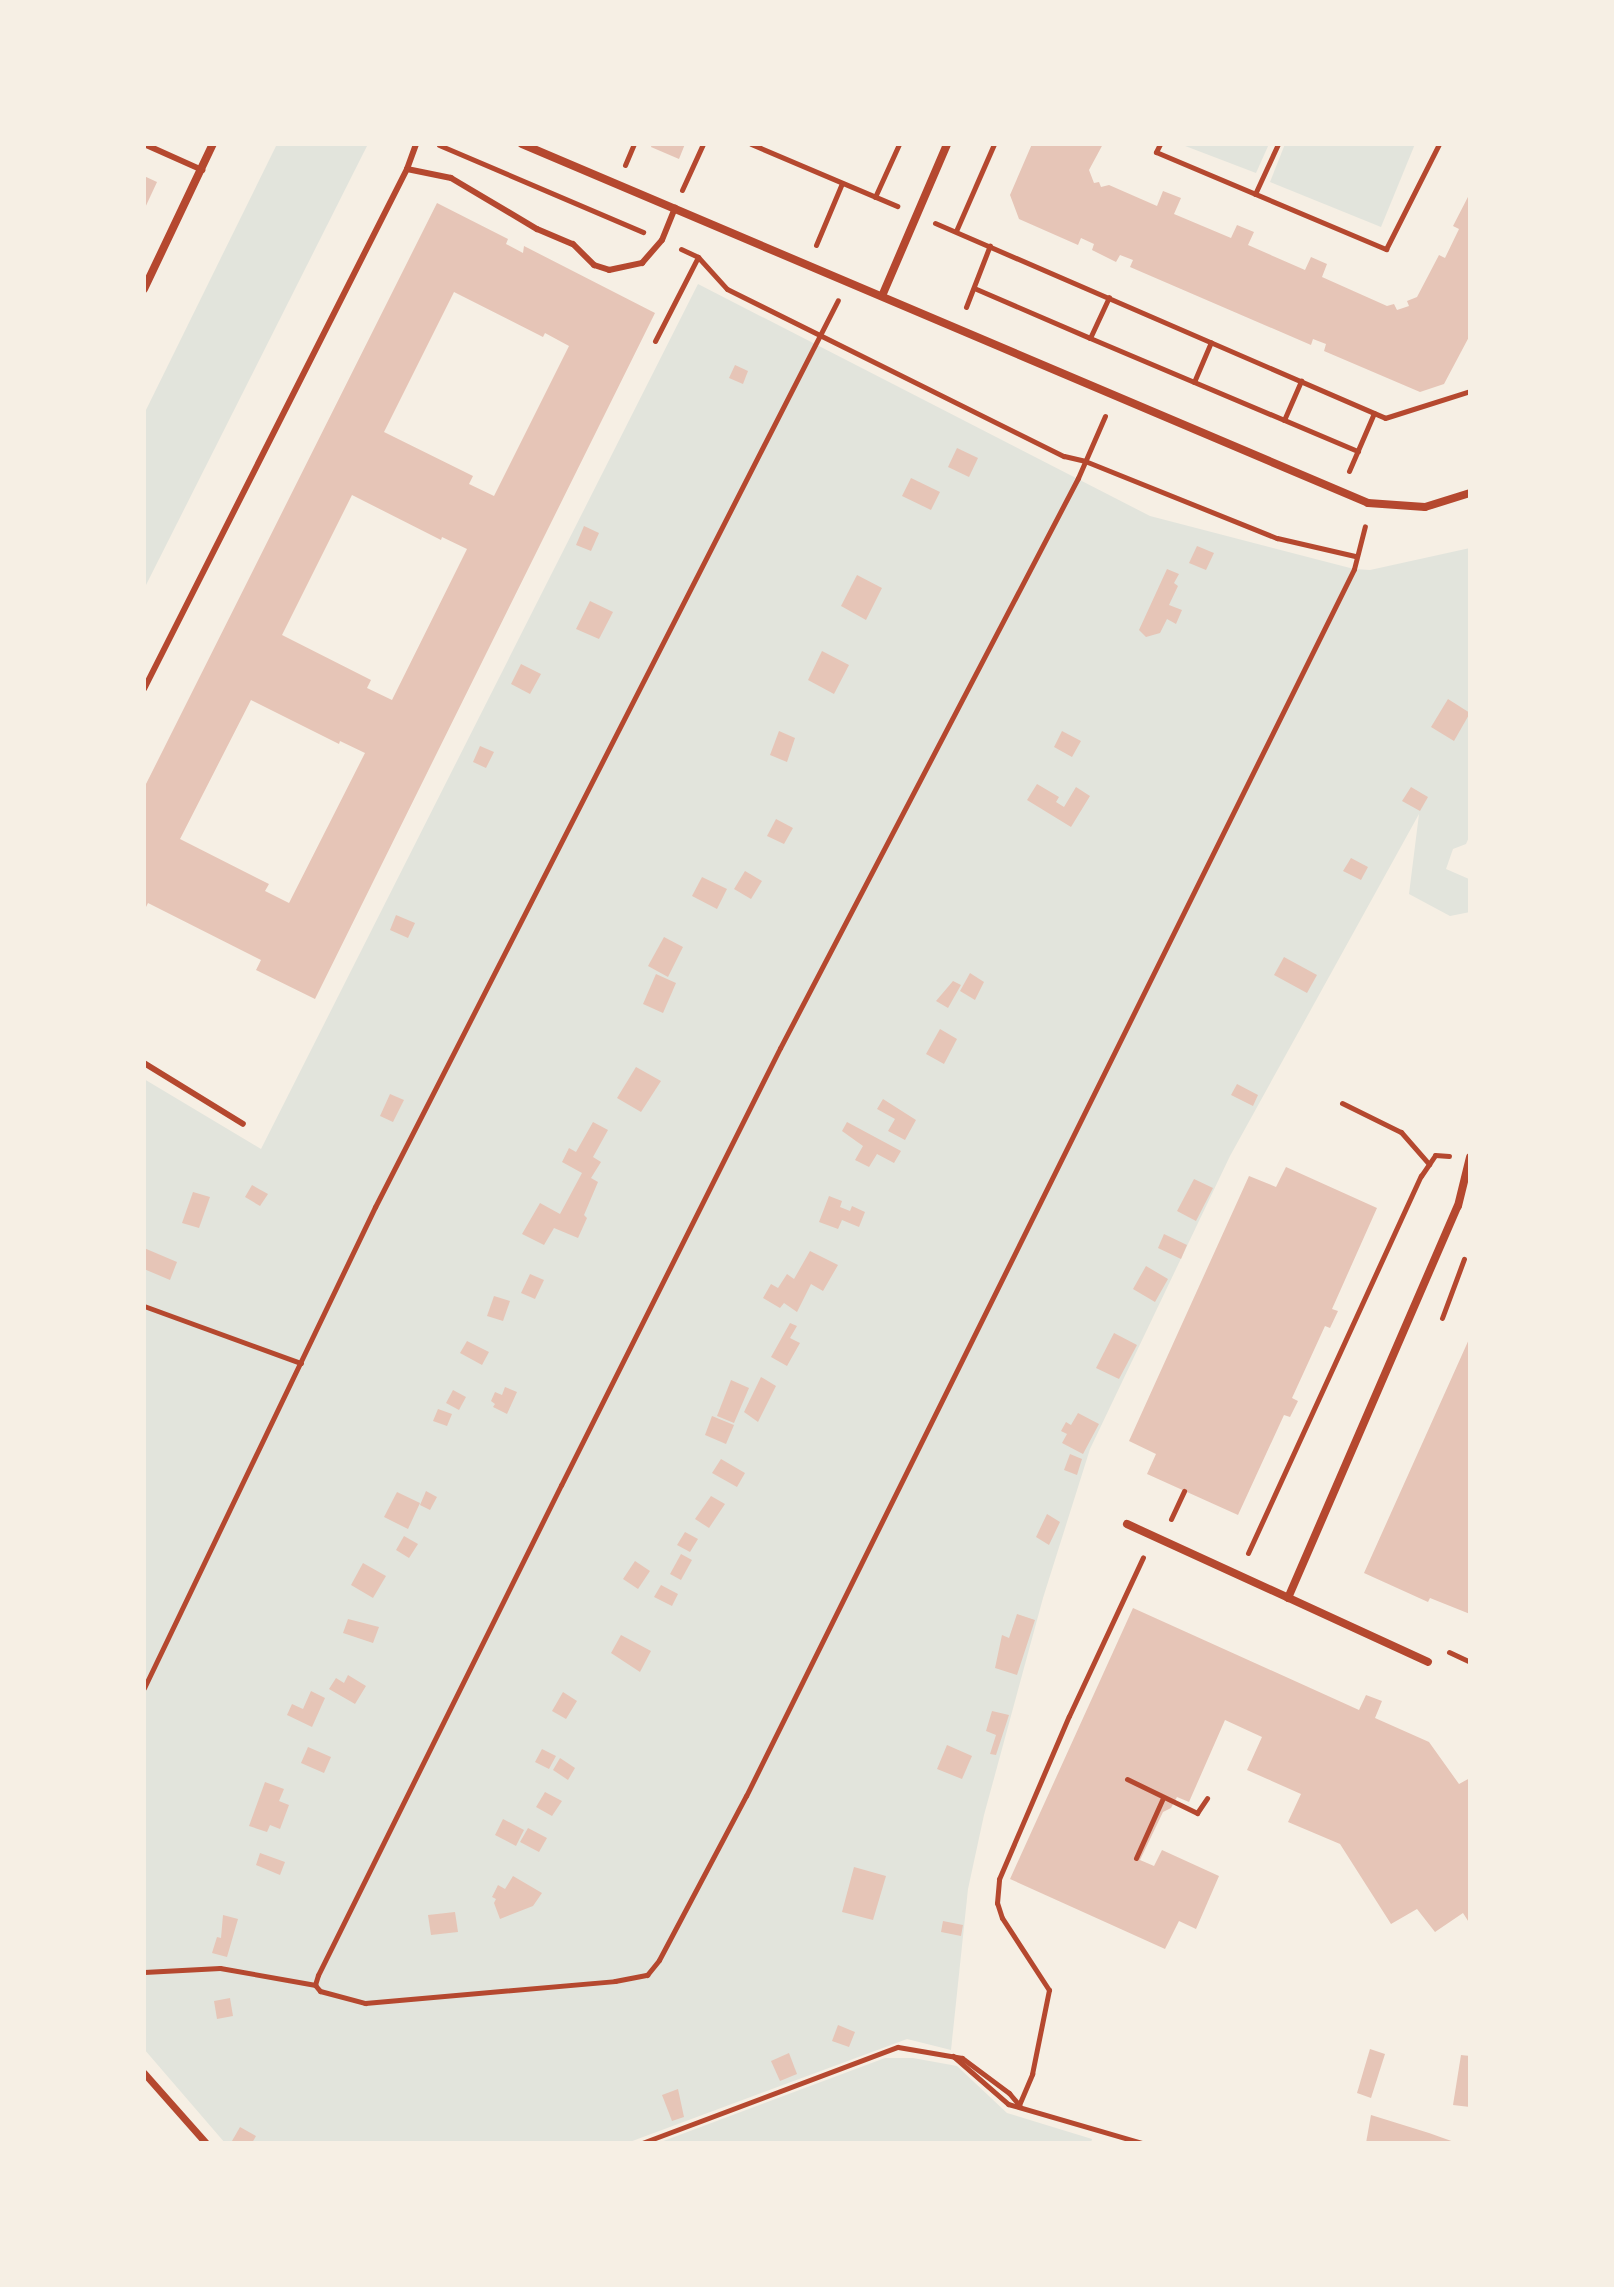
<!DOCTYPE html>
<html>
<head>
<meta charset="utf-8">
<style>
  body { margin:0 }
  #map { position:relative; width:1614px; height:2287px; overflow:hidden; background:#f6efe4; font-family:Barlow,sans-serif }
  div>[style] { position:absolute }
  .green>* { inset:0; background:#e2e4dc }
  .building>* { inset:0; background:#e6c5b7 }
  .path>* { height:5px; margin:-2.5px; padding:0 2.5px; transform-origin:2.5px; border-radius:2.5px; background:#b5482f }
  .service>* { height:6px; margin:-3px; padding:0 3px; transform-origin:3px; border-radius:3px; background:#b5482f }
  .pedestrian>* { height:7px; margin:-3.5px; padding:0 3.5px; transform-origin:3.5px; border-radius:3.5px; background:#b5482f }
  .minor>* { height:8px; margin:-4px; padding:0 4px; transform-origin:4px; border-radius:4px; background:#b5482f }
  span { translate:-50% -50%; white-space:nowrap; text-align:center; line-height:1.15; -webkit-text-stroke:8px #f6efe4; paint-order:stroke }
  .frame { position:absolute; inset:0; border:146px solid #f6efe4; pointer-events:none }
</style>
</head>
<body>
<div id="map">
  <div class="green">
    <div style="clip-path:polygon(277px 144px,368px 144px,144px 589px,144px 414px)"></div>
    <div style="clip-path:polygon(1180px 144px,1269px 144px,1256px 173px)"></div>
    <div style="clip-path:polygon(1285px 144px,1415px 144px,1381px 227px,1270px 182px)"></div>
    <div style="clip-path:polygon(698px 284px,1150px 516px,1354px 569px,1370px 570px,1470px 548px,1470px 835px,1466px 844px,1453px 849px,1446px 869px,1469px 879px,1470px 912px,1450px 916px,1409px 894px,1419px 814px,1230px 1156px,1090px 1449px,1043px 1598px,984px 1815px,968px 1889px,951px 2050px,907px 2039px,627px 2143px,225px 2143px,144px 2049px,144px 1079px,261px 1149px)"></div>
    <div style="clip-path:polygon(885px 2058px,913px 2058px,957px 2066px,1007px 2113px,1092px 2139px,1091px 2143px,658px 2143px)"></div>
  </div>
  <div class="building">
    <div style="clip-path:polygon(652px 144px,685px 144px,679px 159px,651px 147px)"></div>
    <div style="clip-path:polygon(1032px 144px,1103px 144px,1089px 170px,1094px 183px,1099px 182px,1101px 187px,1109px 185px,1157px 206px,1163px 191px,1181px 198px,1174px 214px,1231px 238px,1237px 225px,1254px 232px,1248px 245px,1305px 270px,1311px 257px,1327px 264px,1322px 277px,1387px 306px,1394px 304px,1397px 310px,1409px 306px,1407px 301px,1417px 297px,1439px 255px,1445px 258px,1459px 229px,1453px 226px,1470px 193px,1470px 335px,1444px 384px,1420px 392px,1324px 351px,1326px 344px,1313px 339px,1311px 345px,1130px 267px,1133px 260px,1120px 255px,1116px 262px,1092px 250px,1094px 244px,1081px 238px,1078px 245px,1019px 219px,1010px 195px)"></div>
    <div style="clip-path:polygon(144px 176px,157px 182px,144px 210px)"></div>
    <div style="clip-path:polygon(evenodd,437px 203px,508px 239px,506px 244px,523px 253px,524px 246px,655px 313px,315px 999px,256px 970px,261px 960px,148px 903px,144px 911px,144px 788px,437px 203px,454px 292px,543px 337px,545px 333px,569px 346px,494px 496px,469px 484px,473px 476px,384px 432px,454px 292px,437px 203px,352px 495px,441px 540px,442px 537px,467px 549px,392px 700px,367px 688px,371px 680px,282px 635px,352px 495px,437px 203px,251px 700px,339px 744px,340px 741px,365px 753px,289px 903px,265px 891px,269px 884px,180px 839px,251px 700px)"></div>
    <div style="clip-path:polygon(735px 365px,748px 371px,743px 384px,729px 378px)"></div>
    <div style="clip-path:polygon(957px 448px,978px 458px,969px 477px,948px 467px)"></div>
    <div style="clip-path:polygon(911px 478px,940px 492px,931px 510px,902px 496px)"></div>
    <div style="clip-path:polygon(584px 526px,599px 533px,591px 551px,576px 545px)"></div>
    <div style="clip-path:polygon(1197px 546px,1214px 553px,1206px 570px,1189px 563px)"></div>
    <div style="clip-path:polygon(1167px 569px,1179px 574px,1174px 583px,1178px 586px,1169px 605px,1182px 610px,1176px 624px,1167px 619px,1160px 633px,1146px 637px,1139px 630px)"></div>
    <div style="clip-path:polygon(857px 575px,882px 588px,866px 620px,841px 606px)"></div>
    <div style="clip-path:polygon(590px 601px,613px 612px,599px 639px,576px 629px)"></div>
    <div style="clip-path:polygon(822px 651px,849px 665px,834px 694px,808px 680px)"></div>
    <div style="clip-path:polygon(521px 664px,541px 674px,530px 694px,511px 684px)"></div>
    <div style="clip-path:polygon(1448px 699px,1470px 713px,1454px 741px,1431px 727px)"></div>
    <div style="clip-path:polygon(779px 731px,795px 738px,787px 762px,770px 755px)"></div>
    <div style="clip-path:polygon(1062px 731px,1081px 741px,1072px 757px,1054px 747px)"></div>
    <div style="clip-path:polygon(480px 746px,494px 752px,486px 768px,473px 762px)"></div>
    <div style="clip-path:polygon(1037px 784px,1059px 797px,1056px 802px,1064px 807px,1076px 787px,1090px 796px,1071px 827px,1027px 800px)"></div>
    <div style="clip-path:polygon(1411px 787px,1428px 797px,1420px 811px,1402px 801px)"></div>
    <div style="clip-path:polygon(776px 819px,793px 828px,784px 844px,767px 836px)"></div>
    <div style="clip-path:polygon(1351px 858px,1368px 867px,1361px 880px,1343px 871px)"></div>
    <div style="clip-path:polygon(745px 871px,762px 881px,751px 899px,734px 889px)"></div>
    <div style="clip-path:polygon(702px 877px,727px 889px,717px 909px,692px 896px)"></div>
    <div style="clip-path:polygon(396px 915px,415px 923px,408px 938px,390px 930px)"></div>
    <div style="clip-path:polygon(664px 937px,683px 947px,668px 977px,648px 966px)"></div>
    <div style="clip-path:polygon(1284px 957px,1317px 975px,1307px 993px,1274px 975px)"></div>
    <div style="clip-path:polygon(970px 973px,984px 982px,975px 1000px,960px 991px)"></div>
    <div style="clip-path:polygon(656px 974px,676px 983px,663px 1013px,643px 1004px)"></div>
    <div style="clip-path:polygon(953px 981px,961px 985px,948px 1008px,936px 1001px)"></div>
    <div style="clip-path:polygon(940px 1029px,957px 1039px,944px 1064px,926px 1054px)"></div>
    <div style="clip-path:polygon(636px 1067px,661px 1081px,641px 1112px,617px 1098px)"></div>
    <div style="clip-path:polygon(1237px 1084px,1258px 1095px,1253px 1106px,1231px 1095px)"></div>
    <div style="clip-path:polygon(390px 1094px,404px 1100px,393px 1122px,380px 1116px)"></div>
    <div style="clip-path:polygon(883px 1099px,916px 1120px,905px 1140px,888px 1131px,895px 1119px,877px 1109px)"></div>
    <div style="clip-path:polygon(593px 1122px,608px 1130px,593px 1157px,601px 1162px,591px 1178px,598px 1182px,584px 1215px,587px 1218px,578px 1238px,554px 1228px,544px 1245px,522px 1234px,540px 1203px,560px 1214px,582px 1173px,562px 1162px,569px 1148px,576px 1152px)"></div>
    <div style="clip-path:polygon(847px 1122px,901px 1151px,894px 1163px,877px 1154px,869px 1167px,855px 1160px,863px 1146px,842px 1131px)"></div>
    <div style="clip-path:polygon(1286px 1167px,1377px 1208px,1332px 1309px,1338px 1311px,1330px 1328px,1325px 1326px,1292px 1398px,1298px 1401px,1290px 1417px,1284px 1415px,1238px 1515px,1147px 1474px,1156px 1454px,1129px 1441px,1249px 1176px,1276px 1187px)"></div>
    <div style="clip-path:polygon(1194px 1179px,1213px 1188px,1196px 1221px,1177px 1211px)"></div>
    <div style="clip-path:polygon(252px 1185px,268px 1194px,260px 1206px,245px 1197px)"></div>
    <div style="clip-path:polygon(193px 1192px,210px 1197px,199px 1228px,182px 1223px)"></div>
    <div style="clip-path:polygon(829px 1196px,842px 1201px,840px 1207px,850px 1211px,852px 1206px,865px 1212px,859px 1227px,842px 1220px,838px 1229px,819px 1222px)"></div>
    <div style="clip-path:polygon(1164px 1234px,1187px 1245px,1181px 1259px,1158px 1248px)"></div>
    <div style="clip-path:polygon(144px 1248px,177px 1262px,170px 1280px,144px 1269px)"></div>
    <div style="clip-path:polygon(810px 1251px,838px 1265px,823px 1291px,811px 1284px,797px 1312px,784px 1303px,780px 1308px,763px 1298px,771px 1284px,778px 1288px,787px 1274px,794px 1279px)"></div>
    <div style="clip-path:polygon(1146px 1266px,1168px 1279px,1155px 1302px,1133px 1289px)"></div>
    <div style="clip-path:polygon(530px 1274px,544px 1280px,535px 1299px,521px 1293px)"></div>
    <div style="clip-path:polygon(494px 1296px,510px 1301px,503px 1321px,487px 1316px)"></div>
    <div style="clip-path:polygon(790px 1323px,797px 1326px,790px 1338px,800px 1343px,787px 1366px,771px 1357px)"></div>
    <div style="clip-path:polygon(1114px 1333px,1137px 1345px,1119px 1379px,1096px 1368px)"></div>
    <div style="clip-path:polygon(1470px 1337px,1470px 1614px,1430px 1598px,1428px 1602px,1364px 1573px)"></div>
    <div style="clip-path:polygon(467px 1341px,489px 1352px,482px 1365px,460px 1353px)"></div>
    <div style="clip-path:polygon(761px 1377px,776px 1386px,758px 1422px,744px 1412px)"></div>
    <div style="clip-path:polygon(731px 1380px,749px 1388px,734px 1423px,717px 1416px)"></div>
    <div style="clip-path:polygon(505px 1387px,517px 1392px,507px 1414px,493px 1407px,495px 1404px,491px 1401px,495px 1392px,502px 1395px)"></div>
    <div style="clip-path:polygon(453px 1390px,466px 1397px,459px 1410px,446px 1403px)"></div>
    <div style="clip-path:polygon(438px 1409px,452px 1414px,447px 1426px,433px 1421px)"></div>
    <div style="clip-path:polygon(1078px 1413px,1099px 1424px,1083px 1454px,1062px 1443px,1067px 1434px,1061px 1431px,1066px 1422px,1071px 1425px)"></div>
    <div style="clip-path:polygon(712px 1416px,734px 1425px,726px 1444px,705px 1435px)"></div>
    <div style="clip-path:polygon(1070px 1454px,1082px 1459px,1077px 1475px,1064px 1470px)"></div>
    <div style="clip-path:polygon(721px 1459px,745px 1473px,737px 1487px,712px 1473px)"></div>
    <div style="clip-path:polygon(426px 1491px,437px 1497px,430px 1510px,420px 1505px)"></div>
    <div style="clip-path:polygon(397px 1492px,420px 1503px,408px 1529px,384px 1517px)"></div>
    <div style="clip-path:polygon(711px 1496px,725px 1504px,709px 1528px,695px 1519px)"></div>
    <div style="clip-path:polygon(1047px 1514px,1060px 1522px,1049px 1545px,1036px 1537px)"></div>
    <div style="clip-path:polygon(685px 1532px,698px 1539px,690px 1552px,677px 1545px)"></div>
    <div style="clip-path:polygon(404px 1536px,418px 1544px,409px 1558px,396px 1550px)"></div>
    <div style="clip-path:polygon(681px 1554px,692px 1560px,681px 1580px,670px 1574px)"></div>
    <div style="clip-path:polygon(635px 1561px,650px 1571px,638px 1589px,623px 1579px)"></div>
    <div style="clip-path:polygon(363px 1563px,386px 1576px,373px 1598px,351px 1585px)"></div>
    <div style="clip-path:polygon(661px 1585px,678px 1594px,672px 1606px,654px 1597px)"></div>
    <div style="clip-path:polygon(1133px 1608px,1359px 1710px,1366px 1695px,1382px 1701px,1375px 1718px,1429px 1742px,1459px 1784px,1470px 1778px,1470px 1924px,1463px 1913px,1435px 1932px,1417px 1909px,1391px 1924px,1340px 1844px,1288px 1822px,1301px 1794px,1247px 1770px,1262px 1737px,1225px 1720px,1189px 1802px,1177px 1797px,1171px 1808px,1163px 1812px,1140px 1860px,1154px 1866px,1162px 1850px,1219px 1876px,1196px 1929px,1179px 1921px,1165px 1949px,1010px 1879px)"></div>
    <div style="clip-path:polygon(1017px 1614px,1035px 1620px,1017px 1675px,995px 1668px,1002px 1635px,1009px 1638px)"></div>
    <div style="clip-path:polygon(348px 1619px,379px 1627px,373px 1643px,343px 1633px)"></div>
    <div style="clip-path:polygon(621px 1635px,651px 1651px,640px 1672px,611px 1653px)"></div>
    <div style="clip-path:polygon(348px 1675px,366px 1686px,355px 1704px,329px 1689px,336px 1678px,344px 1683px)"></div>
    <div style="clip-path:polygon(311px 1691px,325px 1698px,312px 1727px,287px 1715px,292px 1704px,303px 1709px)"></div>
    <div style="clip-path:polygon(563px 1692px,577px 1701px,566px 1719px,552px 1711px)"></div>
    <div style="clip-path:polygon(992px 1711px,1009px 1715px,996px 1755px,990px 1754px,996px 1735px,986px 1731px)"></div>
    <div style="clip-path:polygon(947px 1745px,972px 1756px,962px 1779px,937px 1769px)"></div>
    <div style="clip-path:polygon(308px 1747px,331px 1757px,324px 1773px,301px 1763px)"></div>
    <div style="clip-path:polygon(542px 1749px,556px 1756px,549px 1769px,535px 1762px)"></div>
    <div style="clip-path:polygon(560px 1758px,575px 1768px,568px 1780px,553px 1770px)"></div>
    <div style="clip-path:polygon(265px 1782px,284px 1789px,279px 1801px,289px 1805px,280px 1829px,270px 1825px,267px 1832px,249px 1826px)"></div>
    <div style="clip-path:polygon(545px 1792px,562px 1801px,552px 1816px,536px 1807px)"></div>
    <div style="clip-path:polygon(503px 1819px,524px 1830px,516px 1846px,495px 1835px)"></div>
    <div style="clip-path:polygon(528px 1828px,547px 1838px,539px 1852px,520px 1842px)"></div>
    <div style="clip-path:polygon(260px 1853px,285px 1862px,280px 1875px,256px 1865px)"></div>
    <div style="clip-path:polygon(854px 1867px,886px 1876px,873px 1920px,842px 1912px)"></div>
    <div style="clip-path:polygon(513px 1876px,542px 1893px,533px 1906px,500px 1919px,494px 1903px,496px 1899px,492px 1897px,498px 1885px,505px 1889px)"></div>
    <div style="clip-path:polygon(455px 1912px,458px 1932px,431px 1935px,428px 1915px)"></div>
    <div style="clip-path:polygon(223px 1915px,238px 1919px,227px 1957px,212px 1953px,217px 1937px,221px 1938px)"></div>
    <div style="clip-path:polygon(943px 1921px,963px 1925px,961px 1936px,941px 1932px)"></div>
    <div style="clip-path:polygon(230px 1998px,233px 2016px,217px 2019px,214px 2001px)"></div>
    <div style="clip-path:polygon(838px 2025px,855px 2032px,849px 2047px,832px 2041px)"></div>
    <div style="clip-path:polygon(1370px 2049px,1385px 2054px,1371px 2098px,1357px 2093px)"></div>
    <div style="clip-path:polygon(789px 2053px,797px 2074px,780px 2081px,771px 2061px)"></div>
    <div style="clip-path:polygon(1461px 2055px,1470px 2056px,1470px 2107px,1453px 2105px)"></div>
    <div style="clip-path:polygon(678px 2089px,684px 2117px,672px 2121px,662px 2095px)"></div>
    <div style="clip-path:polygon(1371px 2115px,1429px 2133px,1457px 2143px,1366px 2143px)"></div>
    <div style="clip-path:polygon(240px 2127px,256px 2136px,252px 2143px,232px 2141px)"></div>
  </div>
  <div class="path">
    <div style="left:751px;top:144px;width:159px;rotate:23deg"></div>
    <div style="left:1160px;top:144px;width:9px;rotate:117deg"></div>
    <div style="left:1156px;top:152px;width:250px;rotate:22.9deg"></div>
    <div style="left:1386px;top:249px;width:118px;rotate:-63.2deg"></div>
    <div style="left:439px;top:145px;width:222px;rotate:23.1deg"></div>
    <div style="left:625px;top:165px;width:23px;rotate:-67deg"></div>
    <div style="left:682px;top:190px;width:51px;rotate:-65.5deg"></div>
    <div style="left:1255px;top:194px;width:55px;rotate:-65.3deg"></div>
    <div style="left:875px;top:197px;width:58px;rotate:-65.6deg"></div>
    <div style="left:935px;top:223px;width:490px;rotate:23.4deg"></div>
    <div style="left:1385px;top:418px;width:89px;rotate:-17.6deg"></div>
    <div style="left:956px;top:231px;width:95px;rotate:-66.4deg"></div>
    <div style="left:816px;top:245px;width:67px;rotate:-67.2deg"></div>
    <div style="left:681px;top:249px;width:19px;rotate:25deg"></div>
    <div style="left:698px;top:257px;width:43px;rotate:47.8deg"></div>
    <div style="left:727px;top:289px;width:376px;rotate:26.4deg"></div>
    <div style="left:1064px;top:456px;width:22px;rotate:13deg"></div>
    <div style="left:1085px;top:461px;width:207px;rotate:21.9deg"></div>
    <div style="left:1277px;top:538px;width:80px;rotate:13deg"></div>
    <div style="left:974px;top:288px;width:126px;rotate:23.3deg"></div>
    <div style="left:1090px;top:338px;width:45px;rotate:-65.1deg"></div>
    <div style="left:966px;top:307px;width:66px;rotate:-68.8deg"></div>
    <div style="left:1090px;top:338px;width:291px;rotate:22.9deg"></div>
    <div style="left:655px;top:341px;width:94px;rotate:-62.9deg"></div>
    <div style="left:1194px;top:382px;width:43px;rotate:-67deg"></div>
    <div style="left:1105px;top:416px;width:68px;rotate:113.5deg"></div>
    <div style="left:1078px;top:478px;width:643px;rotate:117.6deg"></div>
    <div style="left:780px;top:1048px;width:489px;rotate:116.6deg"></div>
    <div style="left:561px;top:1485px;width:547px;rotate:116.38deg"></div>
    <div style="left:318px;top:1975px;width:10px;rotate:107deg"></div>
    <div style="left:315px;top:1985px;width:8px;rotate:50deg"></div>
    <div style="left:320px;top:1991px;width:47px;rotate:14.9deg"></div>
    <div style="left:365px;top:2003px;width:251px;rotate:-5deg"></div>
    <div style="left:615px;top:1981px;width:33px;rotate:-11deg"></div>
    <div style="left:647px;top:1975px;width:19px;rotate:-51deg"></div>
    <div style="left:659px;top:1960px;width:186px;rotate:-62.1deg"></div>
    <div style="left:746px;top:1796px;width:1369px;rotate:-63.64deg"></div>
    <div style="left:1354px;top:569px;width:44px;rotate:-75.7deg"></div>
    <div style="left:1284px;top:420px;width:43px;rotate:-66.4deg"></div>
    <div style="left:1349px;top:471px;width:63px;rotate:-66.7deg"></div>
    <div style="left:1342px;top:1103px;width:66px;rotate:26.2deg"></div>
    <div style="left:1401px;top:1132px;width:43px;rotate:48.8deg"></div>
    <div style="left:144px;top:1306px;width:167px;rotate:20deg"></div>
    <div style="left:1442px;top:1318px;width:63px;rotate:-69.6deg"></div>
    <div style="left:1171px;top:1519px;width:31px;rotate:-65deg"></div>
    <div style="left:1248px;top:1553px;width:415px;rotate:-65.4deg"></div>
    <div style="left:1421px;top:1176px;width:25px;rotate:-56deg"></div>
    <div style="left:1435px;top:1155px;width:14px;rotate:4deg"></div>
    <div style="left:1449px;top:1652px;width:23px;rotate:25deg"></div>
    <div style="left:144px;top:1688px;width:534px;rotate:-64.35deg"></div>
    <div style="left:375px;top:1207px;width:1018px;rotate:-62.96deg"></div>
    <div style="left:1127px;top:1779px;width:78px;rotate:25.9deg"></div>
    <div style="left:1197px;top:1813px;width:18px;rotate:-56deg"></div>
    <div style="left:1136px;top:1858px;width:66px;rotate:-65.8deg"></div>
    <div style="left:144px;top:1972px;width:76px;rotate:-3deg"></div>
    <div style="left:220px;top:1968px;width:97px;rotate:10.1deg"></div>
    <div style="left:953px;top:2056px;width:73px;rotate:41.1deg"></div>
    <div style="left:1008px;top:2104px;width:140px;rotate:16.2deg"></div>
    <div style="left:1019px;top:2105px;width:34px;rotate:-67deg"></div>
    <div style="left:1032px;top:2074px;width:86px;rotate:-78.6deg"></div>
    <div style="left:1049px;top:1990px;width:86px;rotate:-123.1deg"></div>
    <div style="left:1002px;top:1918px;width:16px;rotate:-108deg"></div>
    <div style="left:997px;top:1903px;width:24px;rotate:-85deg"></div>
    <div style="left:999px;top:1879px;width:177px;rotate:-66.8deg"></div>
    <div style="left:1069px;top:1716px;width:175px;rotate:-65deg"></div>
    <div style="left:642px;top:2143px;width:273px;rotate:-20.6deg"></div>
    <div style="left:898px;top:2047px;width:65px;rotate:9.8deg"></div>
    <div style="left:962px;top:2058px;width:59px;rotate:36.7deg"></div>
    <div style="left:1009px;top:2093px;width:16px;rotate:50deg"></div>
  </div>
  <div class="service">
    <div style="left:144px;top:144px;width:64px;rotate:24.1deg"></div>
    <div style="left:407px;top:169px;width:45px;rotate:11.6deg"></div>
    <div style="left:451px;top:178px;width:100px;rotate:30.7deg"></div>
    <div style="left:537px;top:229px;width:39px;rotate:23deg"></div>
    <div style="left:573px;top:244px;width:30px;rotate:45deg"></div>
    <div style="left:594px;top:265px;width:16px;rotate:18deg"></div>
    <div style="left:609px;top:270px;width:34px;rotate:-12deg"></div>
    <div style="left:642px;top:263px;width:30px;rotate:-49deg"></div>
    <div style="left:662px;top:240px;width:35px;rotate:-68deg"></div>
    <div style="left:144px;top:689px;width:583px;rotate:-63.17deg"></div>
    <div style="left:407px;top:169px;width:27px;rotate:-70deg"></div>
    <div style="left:144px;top:1063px;width:116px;rotate:31.6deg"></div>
  </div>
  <div class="pedestrian">
    <div style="left:144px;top:2073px;width:94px;rotate:48.5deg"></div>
  </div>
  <div class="minor">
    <div style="left:522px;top:144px;width:919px;rotate:22.99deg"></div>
    <div style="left:1368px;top:503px;width:57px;rotate:4deg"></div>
    <div style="left:1425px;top:507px;width:47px;rotate:-17.3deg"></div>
    <div style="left:144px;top:289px;width:161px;rotate:-64.6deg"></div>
    <div style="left:882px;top:296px;width:165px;rotate:-66.8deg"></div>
    <div style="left:1127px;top:1524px;width:331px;rotate:24.6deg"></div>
    <div style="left:1288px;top:1598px;width:427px;rotate:-66.6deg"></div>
    <div style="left:1458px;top:1206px;width:50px;rotate:-76.2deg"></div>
  </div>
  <div class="frame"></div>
</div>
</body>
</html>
